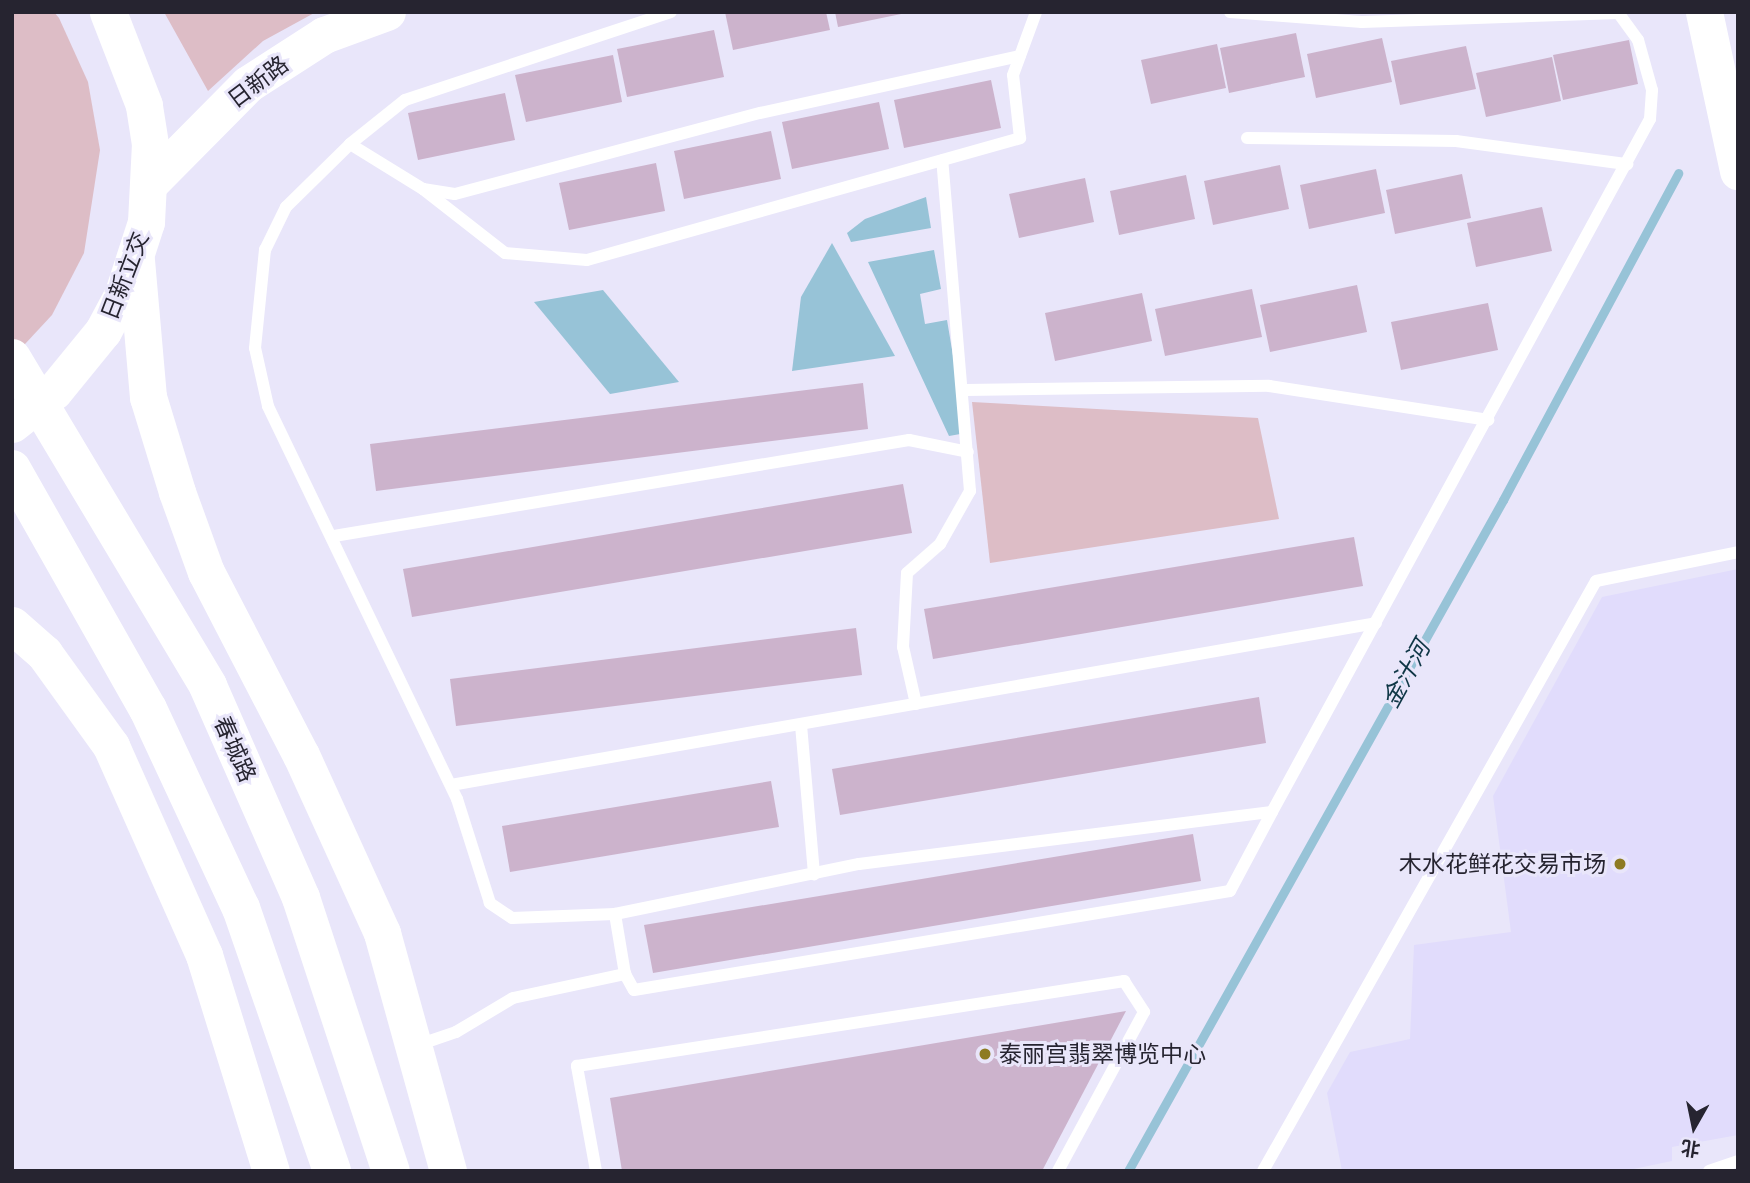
<!DOCTYPE html>
<html>
<head>
<meta charset="utf-8">
<style>
  body { margin:0 }
  #map { position:relative; width:1750px; height:1183px; overflow:hidden; background:#e9e6fa; font-family:Montserrat,"Noto Sans SC",sans-serif }
  div>[style] { position:absolute }
  .built>* { inset:0; background:#e1dcfc }
  .green>* { inset:0; background:#ddbdc6 }
  .water>* { inset:0; background:#97c3d7 }
  .stream>* { height:9px; margin:-4.5px; padding:0 4.5px; transform-origin:4.5px; border-radius:4.5px; background:#97c3d7 }
  .building>* { inset:0; background:#ccb3cc }
  .lane>* { height:12px; margin:-6px; padding:0 6px; transform-origin:6px; border-radius:6px; background:#fff }
  .secondary>* { height:37px; margin:-18.5px; padding:0 18.5px; transform-origin:18.5px; border-radius:18.5px; background:#fff }
  .primary>* { height:38px; margin:-19px; padding:0 19px; transform-origin:19px; border-radius:19px; background:#fff }
  .dots>* { width:19px; height:19px; translate:-50% -50%; box-sizing:border-box; border:4px solid #e9e6fa; border-radius:50% }
  span { translate:-50% -50%; white-space:nowrap; text-align:center; line-height:1.15; -webkit-text-stroke:6px #e9e6fa; paint-order:stroke }
  .street-label { font-size:23px; color:#262430 }
  .poi-label { font-size:23px; color:#262430 }
  .right { translate:-100% -50%; text-align:right }
  .left { translate:0 -50%; text-align:left }
  .water-label { font-size:24px; color:#0e3645; font-style:italic }
  .frame { position:absolute; inset:0; border:14px solid #262430; pointer-events:none }
  .north { position:absolute; left:1659px; top:1092px; width:70px; height:70px; -webkit-text-stroke:5px #e9e6fa; paint-order:stroke; rotate:189deg; font-size:19px; font-weight:700; line-height:28px; text-align:center; color:#262430 }
  .north::after { content:''; display:block; margin:auto; width:24px; height:32px; background:#262430; clip-path:polygon(50% 0,100% 100%,50% 72%,0 100%) }
</style>
</head>
<body>
<div id="map">
  <div class="built">
    <div style="clip-path:polygon(1738px 569px,1738px 1135px,1672px 1147px,1672px 1161px,1624px 1171px,1342px 1171px,1327px 1093px,1350px 1052px,1410px 1039px,1414px 945px,1511px 932px,1493px 796px,1602px 597px)"></div>
  </div>
  <div class="green">
    <div style="clip-path:polygon(12px 12px,54px 12px,59px 18px,88px 82px,100px 150px,84px 253px,52px 315px,12px 358px)"></div>
    <div style="clip-path:polygon(164px 12px,316px 12px,263px 41px,208px 91px)"></div>
    <div style="clip-path:polygon(972px 402px,1258px 418px,1279px 519px,990px 563px)"></div>
  </div>
  <div class="water">
    <div style="clip-path:polygon(926px 197px,931px 228px,851px 242px,847px 233px,865px 219px)"></div>
    <div style="clip-path:polygon(832px 243px,895px 356px,792px 371px,801px 297px)"></div>
    <div style="clip-path:polygon(934px 250px,941px 289px,920px 294px,925px 324px,947px 320px,966px 433px,949px 436px,868px 262px)"></div>
    <div style="clip-path:polygon(603px 290px,679px 382px,610px 394px,534px 302px)"></div>
  </div>
  <div class="stream">
    <div style="left:1128px;top:1171px;width:769px;rotate:-60.8deg"></div>
    <div style="left:1503px;top:500px;width:371px;rotate:-61.8deg"></div>
  </div>
  <div class="building">
    <div style="clip-path:polygon(725px 12px,826px 12px,830px 30px,733px 50px)"></div>
    <div style="clip-path:polygon(835px 12px,905px 12px,906px 13px,838px 27px)"></div>
    <div style="clip-path:polygon(714px 30px,724px 77px,627px 97px,617px 49px)"></div>
    <div style="clip-path:polygon(1296px 33px,1305px 77px,1229px 93px,1220px 48px)"></div>
    <div style="clip-path:polygon(1382px 38px,1392px 82px,1316px 98px,1307px 54px)"></div>
    <div style="clip-path:polygon(1629px 40px,1638px 84px,1563px 100px,1553px 55px)"></div>
    <div style="clip-path:polygon(1217px 44px,1226px 88px,1151px 104px,1141px 60px)"></div>
    <div style="clip-path:polygon(1466px 46px,1476px 89px,1400px 105px,1391px 61px)"></div>
    <div style="clip-path:polygon(613px 55px,622px 102px,526px 122px,515px 75px)"></div>
    <div style="clip-path:polygon(1552px 57px,1561px 101px,1486px 117px,1476px 73px)"></div>
    <div style="clip-path:polygon(991px 80px,1001px 128px,904px 148px,894px 100px)"></div>
    <div style="clip-path:polygon(505px 93px,515px 140px,418px 160px,408px 113px)"></div>
    <div style="clip-path:polygon(879px 102px,889px 149px,792px 169px,782px 122px)"></div>
    <div style="clip-path:polygon(771px 131px,781px 179px,684px 199px,674px 151px)"></div>
    <div style="clip-path:polygon(656px 163px,665px 211px,569px 230px,559px 183px)"></div>
    <div style="clip-path:polygon(1280px 165px,1289px 209px,1213px 225px,1204px 181px)"></div>
    <div style="clip-path:polygon(1376px 169px,1385px 213px,1309px 229px,1300px 185px)"></div>
    <div style="clip-path:polygon(1462px 174px,1471px 218px,1395px 234px,1386px 190px)"></div>
    <div style="clip-path:polygon(1186px 175px,1195px 219px,1119px 235px,1110px 191px)"></div>
    <div style="clip-path:polygon(1085px 178px,1094px 222px,1019px 238px,1009px 194px)"></div>
    <div style="clip-path:polygon(1542px 207px,1552px 251px,1476px 267px,1467px 223px)"></div>
    <div style="clip-path:polygon(1357px 285px,1367px 332px,1270px 352px,1260px 305px)"></div>
    <div style="clip-path:polygon(1252px 289px,1262px 337px,1165px 356px,1155px 309px)"></div>
    <div style="clip-path:polygon(1142px 293px,1152px 341px,1055px 361px,1045px 313px)"></div>
    <div style="clip-path:polygon(1488px 303px,1498px 350px,1401px 370px,1391px 322px)"></div>
    <div style="clip-path:polygon(863px 383px,868px 429px,376px 491px,370px 444px)"></div>
    <div style="clip-path:polygon(903px 484px,912px 533px,412px 617px,403px 569px)"></div>
    <div style="clip-path:polygon(1354px 537px,1363px 586px,933px 659px,924px 609px)"></div>
    <div style="clip-path:polygon(856px 628px,862px 675px,456px 726px,450px 679px)"></div>
    <div style="clip-path:polygon(1259px 697px,1266px 743px,840px 815px,832px 769px)"></div>
    <div style="clip-path:polygon(771px 781px,779px 827px,510px 872px,502px 826px)"></div>
    <div style="clip-path:polygon(1193px 834px,1201px 881px,653px 973px,644px 925px)"></div>
    <div style="clip-path:polygon(1126px 1011px,1042px 1171px,622px 1171px,610px 1098px)"></div>
  </div>
  <div class="lane">
    <div style="left:1230px;top:12px;width:132px;rotate:4.3deg"></div>
    <div style="left:1362px;top:22px;width:257px;rotate:-2deg"></div>
    <div style="left:1247px;top:138px;width:209px;rotate:0.8deg"></div>
    <div style="left:1456px;top:141px;width:173px;rotate:7.7deg"></div>
    <div style="left:350px;top:144px;width:70px;rotate:-38.7deg"></div>
    <div style="left:405px;top:100px;width:280px;rotate:-18.3deg"></div>
    <div style="left:423px;top:189px;width:104px;rotate:38deg"></div>
    <div style="left:505px;top:253px;width:82px;rotate:4.9deg"></div>
    <div style="left:587px;top:260px;width:450px;rotate:-15.7deg"></div>
    <div style="left:1020px;top:138px;width:63px;rotate:-96.3deg"></div>
    <div style="left:1013px;top:75px;width:67px;rotate:-69.9deg"></div>
    <div style="left:966px;top:390px;width:303px;rotate:-0.8deg"></div>
    <div style="left:1269px;top:386px;width:222px;rotate:8.8deg"></div>
    <div style="left:334px;top:536px;width:583px;rotate:-9.48deg"></div>
    <div style="left:909px;top:440px;width:60px;rotate:11.5deg"></div>
    <div style="left:916px;top:704px;width:58px;rotate:-102.8deg"></div>
    <div style="left:903px;top:647px;width:74px;rotate:-86.9deg"></div>
    <div style="left:907px;top:573px;width:44px;rotate:-41.3deg"></div>
    <div style="left:940px;top:544px;width:61px;rotate:-60.5deg"></div>
    <div style="left:970px;top:491px;width:332px;rotate:-94.8deg"></div>
    <div style="left:801px;top:725px;width:150px;rotate:85deg"></div>
    <div style="left:451px;top:785px;width:939px;rotate:-9.93deg"></div>
    <div style="left:615px;top:914px;width:103px;rotate:177.8deg"></div>
    <div style="left:512px;top:918px;width:27px;rotate:-146deg"></div>
    <div style="left:490px;top:903px;width:109px;rotate:-107.6deg"></div>
    <div style="left:457px;top:799px;width:436px;rotate:-115.7deg"></div>
    <div style="left:268px;top:406px;width:59px;rotate:-102.6deg"></div>
    <div style="left:255px;top:348px;width:99px;rotate:-84.2deg"></div>
    <div style="left:265px;top:250px;width:48px;rotate:-64deg"></div>
    <div style="left:286px;top:207px;width:90px;rotate:-44.5deg"></div>
    <div style="left:350px;top:144px;width:86px;rotate:31.7deg"></div>
    <div style="left:423px;top:189px;width:32px;rotate:9deg"></div>
    <div style="left:455px;top:194px;width:316px;rotate:-14.9deg"></div>
    <div style="left:760px;top:113px;width:266px;rotate:-12.4deg"></div>
    <div style="left:625px;top:974px;width:18px;rotate:61deg"></div>
    <div style="left:634px;top:990px;width:604px;rotate:-9.43deg"></div>
    <div style="left:1230px;top:891px;width:89px;rotate:-62deg"></div>
    <div style="left:415px;top:1046px;width:43px;rotate:-18.9deg"></div>
    <div style="left:456px;top:1032px;width:66px;rotate:-30.8deg"></div>
    <div style="left:513px;top:998px;width:115px;rotate:-12.1deg"></div>
    <div style="left:625px;top:974px;width:61px;rotate:-99.5deg"></div>
    <div style="left:615px;top:914px;width:249px;rotate:-11.6deg"></div>
    <div style="left:859px;top:864px;width:416px;rotate:-7.2deg"></div>
    <div style="left:1272px;top:812px;width:789px;rotate:-61.39deg"></div>
    <div style="left:1650px;top:119px;width:29px;rotate:-86deg"></div>
    <div style="left:1652px;top:90px;width:52px;rotate:-105.6deg"></div>
    <div style="left:1638px;top:40px;width:34px;rotate:-126deg"></div>
    <div style="left:596px;top:1171px;width:107px;rotate:-100.3deg"></div>
    <div style="left:577px;top:1066px;width:554px;rotate:-8.83deg"></div>
    <div style="left:1124px;top:981px;width:37px;rotate:57deg"></div>
    <div style="left:1144px;top:1012px;width:181px;rotate:118.4deg"></div>
    <div style="left:1263px;top:1171px;width:677px;rotate:-60.56deg"></div>
    <div style="left:1596px;top:581px;width:145px;rotate:-11.5deg"></div>
    <div style="left:1709px;top:1171px;width:31px;rotate:-19deg"></div>
  </div>
  <div class="secondary">
    <div style="left:1704px;top:12px;width:163px;rotate:77.9deg"></div>
    <div style="left:150px;top:183px;width:139px;rotate:-45.3deg"></div>
    <div style="left:248px;top:84px;width:90px;rotate:-32.8deg"></div>
    <div style="left:324px;top:35px;width:67px;rotate:-20.1deg"></div>
    <div style="left:136px;top:260px;width:138px;rotate:85deg"></div>
    <div style="left:148px;top:397px;width:99px;rotate:73deg"></div>
    <div style="left:177px;top:492px;width:85px;rotate:70.1deg"></div>
    <div style="left:206px;top:572px;width:206px;rotate:62.6deg"></div>
    <div style="left:301px;top:755px;width:196px;rotate:65.5deg"></div>
    <div style="left:382px;top:933px;width:247px;rotate:74.5deg"></div>
    <div style="left:12px;top:424px;width:53px;rotate:-38.2deg"></div>
    <div style="left:54px;top:391px;width:77px;rotate:-50.8deg"></div>
    <div style="left:103px;top:331px;width:40px;rotate:-62deg"></div>
    <div style="left:122px;top:296px;width:78px;rotate:-72deg"></div>
    <div style="left:146px;top:222px;width:78px;rotate:-87.1deg"></div>
    <div style="left:150px;top:144px;width:39px;rotate:-99deg"></div>
    <div style="left:144px;top:105px;width:100px;rotate:-111.2deg"></div>
    <div style="left:12px;top:625px;width:43px;rotate:41.2deg"></div>
    <div style="left:44px;top:653px;width:115px;rotate:54.2deg"></div>
    <div style="left:111px;top:746px;width:229px;rotate:66deg"></div>
    <div style="left:204px;top:955px;width:226px;rotate:72.8deg"></div>
  </div>
  <div class="primary">
    <div style="left:12px;top:358px;width:382px;rotate:59.1deg"></div>
    <div style="left:208px;top:686px;width:232px;rotate:66.3deg"></div>
    <div style="left:301px;top:898px;width:287px;rotate:71.8deg"></div>
    <div style="left:12px;top:469px;width:276px;rotate:60.5deg"></div>
    <div style="left:148px;top:709px;width:220px;rotate:65deg"></div>
    <div style="left:241px;top:908px;width:278px;rotate:70.9deg"></div>
  </div>
  <div class="dots">
    <div style="left:1620px;top:864px;background:#8e7b21"></div>
    <div style="left:985px;top:1054px;background:#8e7b21"></div>
  </div>
  <div class="street-label">
    <span style="left:258px;top:82px;rotate:-37deg">日新路</span>
    <span style="left:125px;top:276px;rotate:-69deg">日新立交</span>
    <span style="left:235px;top:749px;rotate:66deg">春城路</span>
  </div>
  <div class="poi-label">
    <span class="right" style="left:1606px;top:864px">木水花鲜花交易市场</span>
    <span class="left" style="left:999px;top:1054px">泰丽宫翡翠博览中心</span>
  </div>
  <div class="water-label">
    <span style="left:1406px;top:674px;rotate:-61deg">金汁河</span>
  </div>
  <div class="frame"></div>
  <div class="north">北</div>
</div>
</body>
</html>
